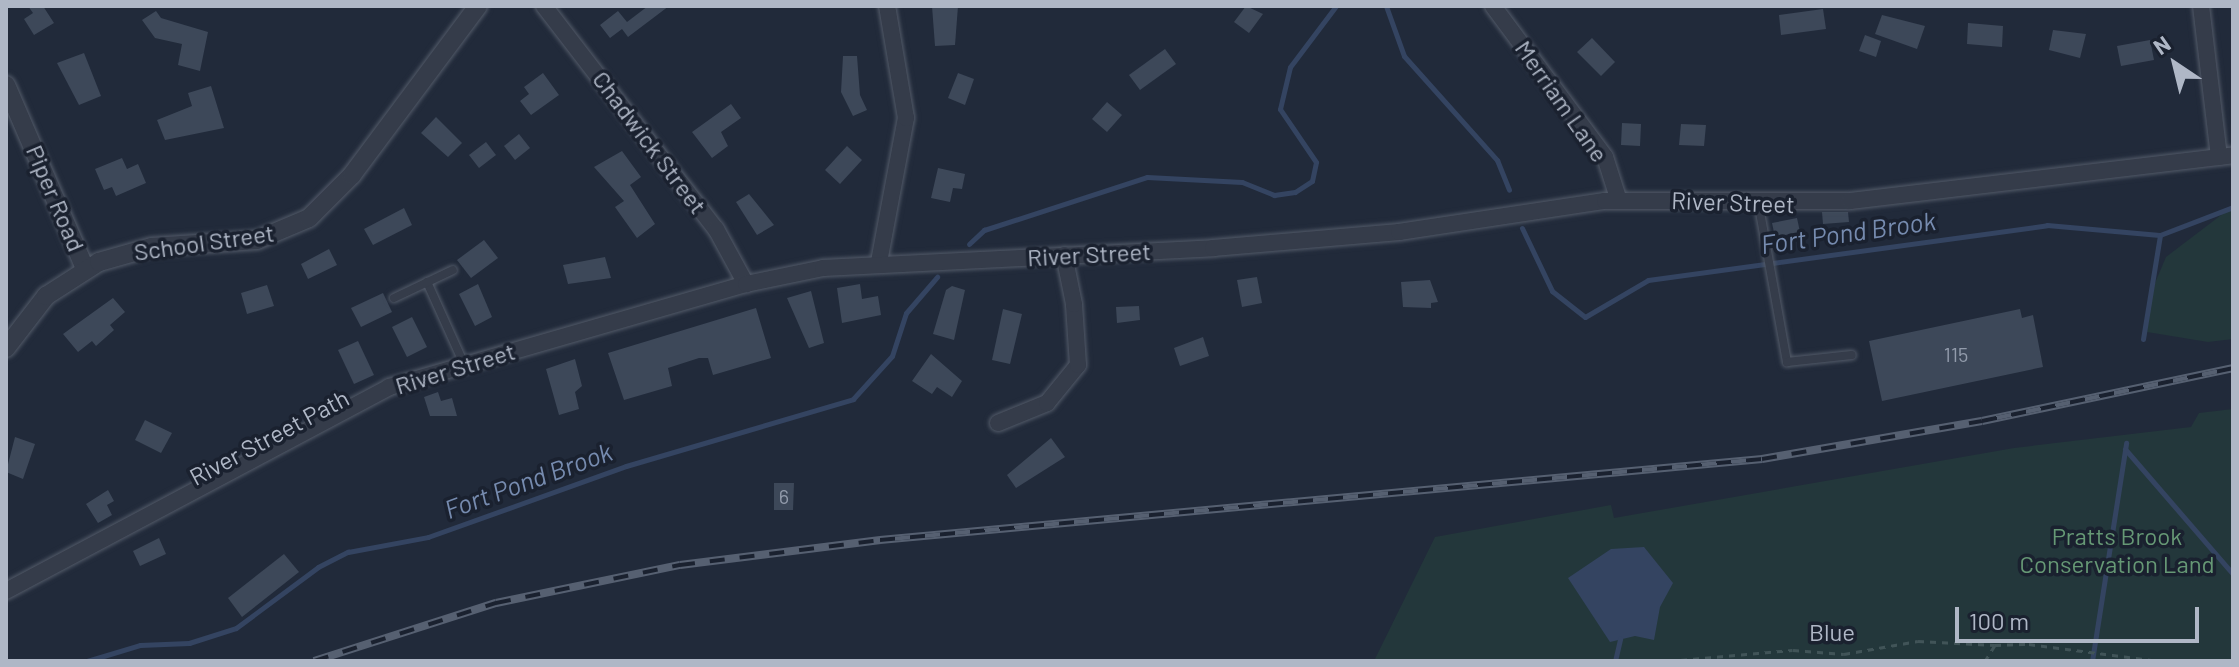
<!DOCTYPE html>
<html>
<head>
<meta charset="utf-8">
<style>
  body { margin:0 }
  #map { position:relative; width:2239px; height:667px; overflow:hidden; background:#212a3a; font-family:Barlow,sans-serif }
  div>[style] { position:absolute }
  .green>* { inset:0; background:#23373b }
  .water>* { inset:0; background:#344461 }
  .stream>* { height:5px; margin:-2.5px; padding:0 2.5px; transform-origin:2.5px; border-radius:2.5px; background:#344461 }
  .building>* { inset:0; background:#3d4859 }
  .path>* { height:3px; margin-top:-1.5px; transform-origin:0; background:repeating-linear-gradient(90deg,#415458 0 6px,transparent 0 12px) }
  .roads { filter:drop-shadow(0 0 2px #525a68) drop-shadow(0 0 2px #525a68) }
  .service>* { height:8px; margin:-4px; padding:0 4px; transform-origin:4px; border-radius:4px; background:#353c4a }
  .minor>* { height:16px; margin:-8px; padding:0 8px; transform-origin:8px; border-radius:8px; background:#353c4a }
  .tertiary>* { height:18px; margin:-9px; padding:0 9px; transform-origin:9px; border-radius:9px; background:#353c4a }
  .rail>* { height:8px; margin-top:-4px; transform-origin:0; background:repeating-linear-gradient(90deg,#1a212f 0 15px,#566071 0 30px); box-sizing:border-box; border-block:2px solid #566071 }
  span { translate:-50% -50%; white-space:nowrap; text-align:center; line-height:1.15; -webkit-text-stroke:7px #1a212f; paint-order:stroke }
  .number-label { font-size:20px; color:#929bab }
  .number-label span { -webkit-text-stroke-width:0 }
  .street-label { font-size:24px; color:#afb7c6 }
  .park-label { font-size:24px; color:#669875 }
  .water-label { font-size:26px; color:#768baf; font-style:italic }
  .frame { position:absolute; inset:0; border:8px solid #afb7c6; pointer-events:none }
  .north { position:absolute; left:2135px; top:24px; width:80px; height:80px; -webkit-text-stroke:6px #1a212f; paint-order:stroke; rotate:325deg; font-size:22px; font-weight:700; line-height:32px; text-align:center; color:#afb7c6 }
  .north::after { content:''; display:block; margin:auto; width:28px; height:36px; background:#afb7c6; clip-path:polygon(50% 0,100% 100%,50% 72%,0 100%) }
  .scale { position:absolute; left:1955px; top:607px; width:244px; height:36px; box-sizing:border-box; border:4px solid #afb7c6; border-top:0; padding-left:10px; font-size:24px; line-height:28px; white-space:nowrap; color:#afb7c6; -webkit-text-stroke:6px #1a212f; paint-order:stroke }
</style>
</head>
<body>
<div id="map">
  <div class="green">
    <div style="clip-path:polygon(2233px 206px,2233px 339px,2208px 342px,2147px 332px,2152px 290px,2166px 257px)"></div>
    <div style="clip-path:polygon(2233px 409px,2233px 661px,1374px 661px,1435px 537px,1611px 505px,1614px 518px,2014px 448px,2191px 427px,2199px 413px)"></div>
  </div>
  <div class="water">
    <div style="clip-path:polygon(1644px 547px,1673px 583px,1660px 607px,1654px 640px,1635px 636px,1610px 642px,1568px 578px,1611px 549px)"></div>
  </div>
  <div class="stream">
    <div style="left:1386px;top:6px;width:53px;rotate:70.2deg"></div>
    <div style="left:1404px;top:56px;width:140px;rotate:48.2deg"></div>
    <div style="left:1497px;top:160px;width:32px;rotate:68deg"></div>
    <div style="left:1522px;top:228px;width:70px;rotate:64.5deg"></div>
    <div style="left:1552px;top:291px;width:42px;rotate:38.2deg"></div>
    <div style="left:1585px;top:317px;width:73px;rotate:-30.4deg"></div>
    <div style="left:1648px;top:280px;width:403px;rotate:-7.8deg"></div>
    <div style="left:2047px;top:225px;width:113px;rotate:5.1deg"></div>
    <div style="left:2160px;top:235px;width:78px;rotate:-21deg"></div>
    <div style="left:969px;top:244px;width:21px;rotate:-43deg"></div>
    <div style="left:984px;top:230px;width:171px;rotate:-18deg"></div>
    <div style="left:1147px;top:177px;width:95px;rotate:3deg"></div>
    <div style="left:1242px;top:182px;width:35px;rotate:22deg"></div>
    <div style="left:1274px;top:195px;width:21px;rotate:-8deg"></div>
    <div style="left:1295px;top:192px;width:20px;rotate:-33deg"></div>
    <div style="left:1312px;top:181px;width:19px;rotate:-78deg"></div>
    <div style="left:1316px;top:162px;width:64px;rotate:-124.2deg"></div>
    <div style="left:1280px;top:109px;width:43px;rotate:-76.6deg"></div>
    <div style="left:1290px;top:67px;width:76px;rotate:-53deg"></div>
    <div style="left:2143px;top:339px;width:105px;rotate:-80.7deg"></div>
    <div style="left:2125px;top:449px;width:165px;rotate:49.2deg"></div>
    <div style="left:87px;top:661px;width:55px;rotate:-16.8deg"></div>
    <div style="left:140px;top:645px;width:49px;rotate:-2.3deg"></div>
    <div style="left:189px;top:643px;width:49px;rotate:-17.7deg"></div>
    <div style="left:236px;top:628px;width:102px;rotate:-36.6deg"></div>
    <div style="left:318px;top:567px;width:34px;rotate:-27deg"></div>
    <div style="left:348px;top:552px;width:81px;rotate:-10.6deg"></div>
    <div style="left:428px;top:537px;width:210px;rotate:-19.7deg"></div>
    <div style="left:626px;top:466px;width:237px;rotate:-16.4deg"></div>
    <div style="left:853px;top:399px;width:58px;rotate:-47.8deg"></div>
    <div style="left:892px;top:356px;width:45px;rotate:-72deg"></div>
    <div style="left:906px;top:313px;width:48px;rotate:-49.3deg"></div>
    <div style="left:1615px;top:661px;width:23px;rotate:-77deg"></div>
    <div style="left:2092px;top:661px;width:221px;rotate:-81.1deg"></div>
  </div>
  <div class="building">
    <div style="clip-path:polygon(28px 6px,43px 6px,54px 23px,34px 35px,24px 19px,33px 13px)"></div>
    <div style="clip-path:polygon(648px 6px,669px 6px,628px 37px,622px 29px,610px 38px,600px 25px,618px 11px,627px 22px)"></div>
    <div style="clip-path:polygon(932px 6px,958px 6px,955px 45px,935px 46px)"></div>
    <div style="clip-path:polygon(1246px 6px,1263px 14px,1249px 33px,1234px 22px)"></div>
    <div style="clip-path:polygon(1823px 9px,1826px 29px,1781px 35px,1779px 15px)"></div>
    <div style="clip-path:polygon(156px 11px,161px 18px,208px 32px,200px 71px,178px 65px,182px 44px,155px 38px,142px 20px)"></div>
    <div style="clip-path:polygon(1882px 15px,1925px 26px,1917px 49px,1875px 34px)"></div>
    <div style="clip-path:polygon(1968px 23px,2003px 26px,2002px 47px,1967px 44px)"></div>
    <div style="clip-path:polygon(2053px 30px,2086px 34px,2080px 58px,2049px 50px)"></div>
    <div style="clip-path:polygon(1865px 35px,1881px 41px,1876px 57px,1859px 51px)"></div>
    <div style="clip-path:polygon(1592px 38px,1615px 62px,1601px 76px,1577px 52px)"></div>
    <div style="clip-path:polygon(2150px 40px,2154px 60px,2121px 66px,2117px 46px)"></div>
    <div style="clip-path:polygon(1165px 49px,1176px 64px,1140px 90px,1129px 75px)"></div>
    <div style="clip-path:polygon(84px 53px,101px 96px,79px 105px,57px 63px)"></div>
    <div style="clip-path:polygon(843px 56px,857px 56px,860px 95px,867px 110px,853px 116px,841px 92px)"></div>
    <div style="clip-path:polygon(543px 73px,559px 95px,531px 115px,520px 101px,529px 94px,524px 87px)"></div>
    <div style="clip-path:polygon(958px 73px,974px 79px,965px 105px,948px 98px)"></div>
    <div style="clip-path:polygon(211px 86px,224px 128px,165px 140px,157px 120px,192px 106px,188px 93px)"></div>
    <div style="clip-path:polygon(1107px 102px,1122px 115px,1107px 132px,1092px 119px)"></div>
    <div style="clip-path:polygon(731px 104px,741px 118px,721px 132px,728px 146px,712px 158px,692px 132px)"></div>
    <div style="clip-path:polygon(436px 117px,462px 143px,448px 157px,421px 133px)"></div>
    <div style="clip-path:polygon(1622px 123px,1641px 124px,1640px 146px,1621px 145px)"></div>
    <div style="clip-path:polygon(1681px 124px,1706px 125px,1704px 146px,1679px 145px)"></div>
    <div style="clip-path:polygon(519px 134px,530px 148px,515px 160px,504px 146px)"></div>
    <div style="clip-path:polygon(486px 142px,496px 155px,479px 168px,469px 155px)"></div>
    <div style="clip-path:polygon(847px 146px,862px 160px,840px 184px,825px 170px)"></div>
    <div style="clip-path:polygon(622px 151px,641px 177px,630px 185px,655px 224px,637px 238px,615px 207px,624px 201px,594px 167px)"></div>
    <div style="clip-path:polygon(122px 158px,127px 169px,138px 164px,146px 183px,116px 196px,112px 187px,104px 190px,95px 169px)"></div>
    <div style="clip-path:polygon(938px 168px,965px 174px,962px 189px,953px 188px,950px 202px,931px 198px)"></div>
    <div style="clip-path:polygon(749px 194px,774px 225px,757px 235px,736px 202px)"></div>
    <div style="clip-path:polygon(404px 208px,412px 225px,373px 245px,364px 229px)"></div>
    <div style="clip-path:polygon(1822px 212px,1848px 212px,1849px 222px,1823px 224px)"></div>
    <div style="clip-path:polygon(1797px 218px,1800px 232px,1775px 237px,1772px 223px)"></div>
    <div style="clip-path:polygon(484px 240px,498px 258px,471px 278px,457px 260px)"></div>
    <div style="clip-path:polygon(329px 249px,337px 265px,308px 279px,301px 264px)"></div>
    <div style="clip-path:polygon(605px 257px,611px 278px,568px 284px,563px 265px)"></div>
    <div style="clip-path:polygon(1257px 277px,1262px 303px,1242px 307px,1237px 280px)"></div>
    <div style="clip-path:polygon(1430px 280px,1438px 302px,1431px 303px,1431px 308px,1403px 307px,1401px 282px)"></div>
    <div style="clip-path:polygon(478px 284px,492px 317px,475px 326px,459px 294px)"></div>
    <div style="clip-path:polygon(860px 284px,862px 299px,878px 296px,881px 315px,842px 323px,837px 288px)"></div>
    <div style="clip-path:polygon(267px 285px,274px 306px,247px 314px,241px 293px)"></div>
    <div style="clip-path:polygon(952px 286px,965px 290px,954px 340px,933px 334px,946px 290px)"></div>
    <div style="clip-path:polygon(811px 291px,824px 343px,809px 348px,787px 298px)"></div>
    <div style="clip-path:polygon(383px 293px,392px 312px,361px 327px,351px 308px)"></div>
    <div style="clip-path:polygon(113px 298px,125px 312px,110px 325px,114px 330px,96px 346px,92px 341px,78px 352px,63px 334px)"></div>
    <div style="clip-path:polygon(1139px 306px,1140px 320px,1117px 323px,1116px 307px)"></div>
    <div style="clip-path:polygon(756px 308px,771px 358px,713px 375px,708px 358px,699px 358px,668px 368px,672px 386px,624px 400px,608px 353px)"></div>
    <div style="clip-path:polygon(1003px 309px,1022px 314px,1010px 364px,992px 360px)"></div>
    <div style="clip-path:polygon(2020px 309px,2022px 318px,2033px 315px,2043px 367px,1882px 401px,1869px 341px)"></div>
    <div style="clip-path:polygon(412px 317px,427px 347px,407px 357px,392px 327px)"></div>
    <div style="clip-path:polygon(1203px 337px,1209px 356px,1180px 366px,1174px 348px)"></div>
    <div style="clip-path:polygon(358px 341px,374px 375px,354px 384px,338px 350px)"></div>
    <div style="clip-path:polygon(931px 354px,962px 381px,952px 397px,937px 387px,932px 394px,912px 381px)"></div>
    <div style="clip-path:polygon(575px 359px,582px 386px,575px 392px,579px 409px,559px 415px,546px 369px)"></div>
    <div style="clip-path:polygon(438px 392px,441px 401px,452px 398px,457px 416px,430px 416px,424px 397px)"></div>
    <div style="clip-path:polygon(145px 420px,172px 433px,161px 453px,135px 440px)"></div>
    <div style="clip-path:polygon(15px 437px,35px 444px,23px 479px,6px 472px)"></div>
    <div style="clip-path:polygon(1051px 438px,1065px 457px,1016px 488px,1007px 475px)"></div>
    <div style="clip-path:polygon(774px 483px,794px 483px,793px 510px,774px 510px)"></div>
    <div style="clip-path:polygon(108px 490px,114px 501px,107px 505px,112px 515px,98px 523px,86px 504px)"></div>
    <div style="clip-path:polygon(159px 538px,166px 554px,140px 566px,133px 551px)"></div>
    <div style="clip-path:polygon(284px 554px,299px 572px,242px 617px,228px 598px)"></div>
  </div>
  <div class="path">
    <div style="left:1669px;top:661px;width:124px;rotate:-5.1deg"></div>
    <div style="left:1793px;top:650px;width:51px;rotate:4.5deg"></div>
    <div style="left:1844px;top:654px;width:75px;rotate:-10deg"></div>
    <div style="left:1918px;top:641px;width:77px;rotate:3deg"></div>
    <div style="left:1985px;top:661px;width:19px;rotate:-58deg"></div>
    <div style="left:1995px;top:645px;width:34px;rotate:-2deg"></div>
    <div style="left:2029px;top:644px;width:131px;rotate:7.5deg"></div>
  </div>
  <div class="roads">
    <div class="service">
      <div style="left:1758px;top:201px;width:164px;rotate:79.8deg"></div>
      <div style="left:1787px;top:362px;width:65px;rotate:-6.1deg"></div>
      <div style="left:427px;top:282px;width:90px;rotate:65.7deg"></div>
      <div style="left:394px;top:298px;width:65px;rotate:-25.4deg"></div>
    </div>
    <div class="minor">
      <div style="left:544px;top:6px;width:282px;rotate:52.4deg"></div>
      <div style="left:716px;top:229px;width:63px;rotate:61.4deg"></div>
      <div style="left:1493px;top:6px;width:188px;rotate:53.4deg"></div>
      <div style="left:1605px;top:157px;width:46px;rotate:72.3deg"></div>
      <div style="left:2201px;top:6px;width:152px;rotate:83.2deg"></div>
      <div style="left:879px;top:262px;width:147px;rotate:-79.4deg"></div>
      <div style="left:906px;top:118px;width:114px;rotate:-99.6deg"></div>
      <div style="left:998px;top:423px;width:53px;rotate:-22.2deg"></div>
      <div style="left:1047px;top:403px;width:49px;rotate:-50.8deg"></div>
      <div style="left:1078px;top:365px;width:61px;rotate:-93.8deg"></div>
      <div style="left:1074px;top:304px;width:50px;rotate:-101.5deg"></div>
      <div style="left:6px;top:591px;width:434px;rotate:-28deg"></div>
      <div style="left:389px;top:387px;width:372px;rotate:-16.1deg"></div>
      <div style="left:746px;top:284px;width:79px;rotate:-11.7deg"></div>
      <div style="left:823px;top:268px;width:391px;rotate:-2.9deg"></div>
      <div style="left:1213px;top:248px;width:187px;rotate:-4.9deg"></div>
      <div style="left:1399px;top:232px;width:208px;rotate:-8.6deg"></div>
      <div style="left:1605px;top:201px;width:245px"></div>
      <div style="left:1850px;top:201px;width:386px;rotate:-6.8deg"></div>
    </div>
    <div class="tertiary">
      <div style="left:6px;top:85px;width:199px;rotate:66.7deg"></div>
      <div style="left:6px;top:348px;width:66px;rotate:-52.4deg"></div>
      <div style="left:46px;top:296px;width:63px;rotate:-32.7deg"></div>
      <div style="left:99px;top:262px;width:55px;rotate:-15.8deg"></div>
      <div style="left:152px;top:247px;width:105px;rotate:-3.8deg"></div>
      <div style="left:257px;top:240px;width:56px;rotate:-22.9deg"></div>
      <div style="left:309px;top:218px;width:61px;rotate:-45deg"></div>
      <div style="left:352px;top:175px;width:211px;rotate:-53.3deg"></div>
    </div>
  </div>
  <div class="rail">
    <div style="left:314px;top:661px;width:191px;rotate:-17.7deg"></div>
    <div style="left:496px;top:603px;width:188px;rotate:-11.7deg"></div>
    <div style="left:680px;top:565px;width:202px;rotate:-7.1deg"></div>
    <div style="left:880px;top:540px;width:886px;rotate:-5.25deg"></div>
    <div style="left:1762px;top:459px;width:223px;rotate:-9.8deg"></div>
    <div style="left:1982px;top:421px;width:257px;rotate:-11.9deg"></div>
  </div>
  <div class="number-label">
    <span style="left:1956px;top:354px">115</span>
    <span style="left:784px;top:496px">6</span>
  </div>
  <div class="street-label">
    <span style="left:1562px;top:101px;rotate:55deg">Merriam Lane</span>
    <span style="left:650px;top:142px;rotate:53deg">Chadwick Street</span>
    <span style="left:56px;top:198px;rotate:67deg">Piper Road</span>
    <span style="left:1733px;top:202px;rotate:2deg">River Street</span>
    <span style="left:204px;top:242px;rotate:-8deg">School Street</span>
    <span style="left:1089px;top:254px;rotate:-3deg">River Street</span>
    <span style="left:455px;top:368px;rotate:-17deg">River Street</span>
    <span style="left:269px;top:437px;rotate:-28deg">River Street Path</span>
    <span style="left:1832px;top:632px">Blue</span>
  </div>
  <div class="park-label">
    <span style="left:2117px;top:550px">Pratts Brook<br>Conservation Land</span>
  </div>
  <div class="water-label">
    <span style="left:1848px;top:232px;rotate:-8deg">Fort Pond Brook</span>
    <span style="left:528px;top:480px;rotate:-20deg">Fort Pond Brook</span>
  </div>
  <div class="frame"></div>
  <div class="north">N</div>
  <div class="scale">100 m</div>
</div>
</body>
</html>
